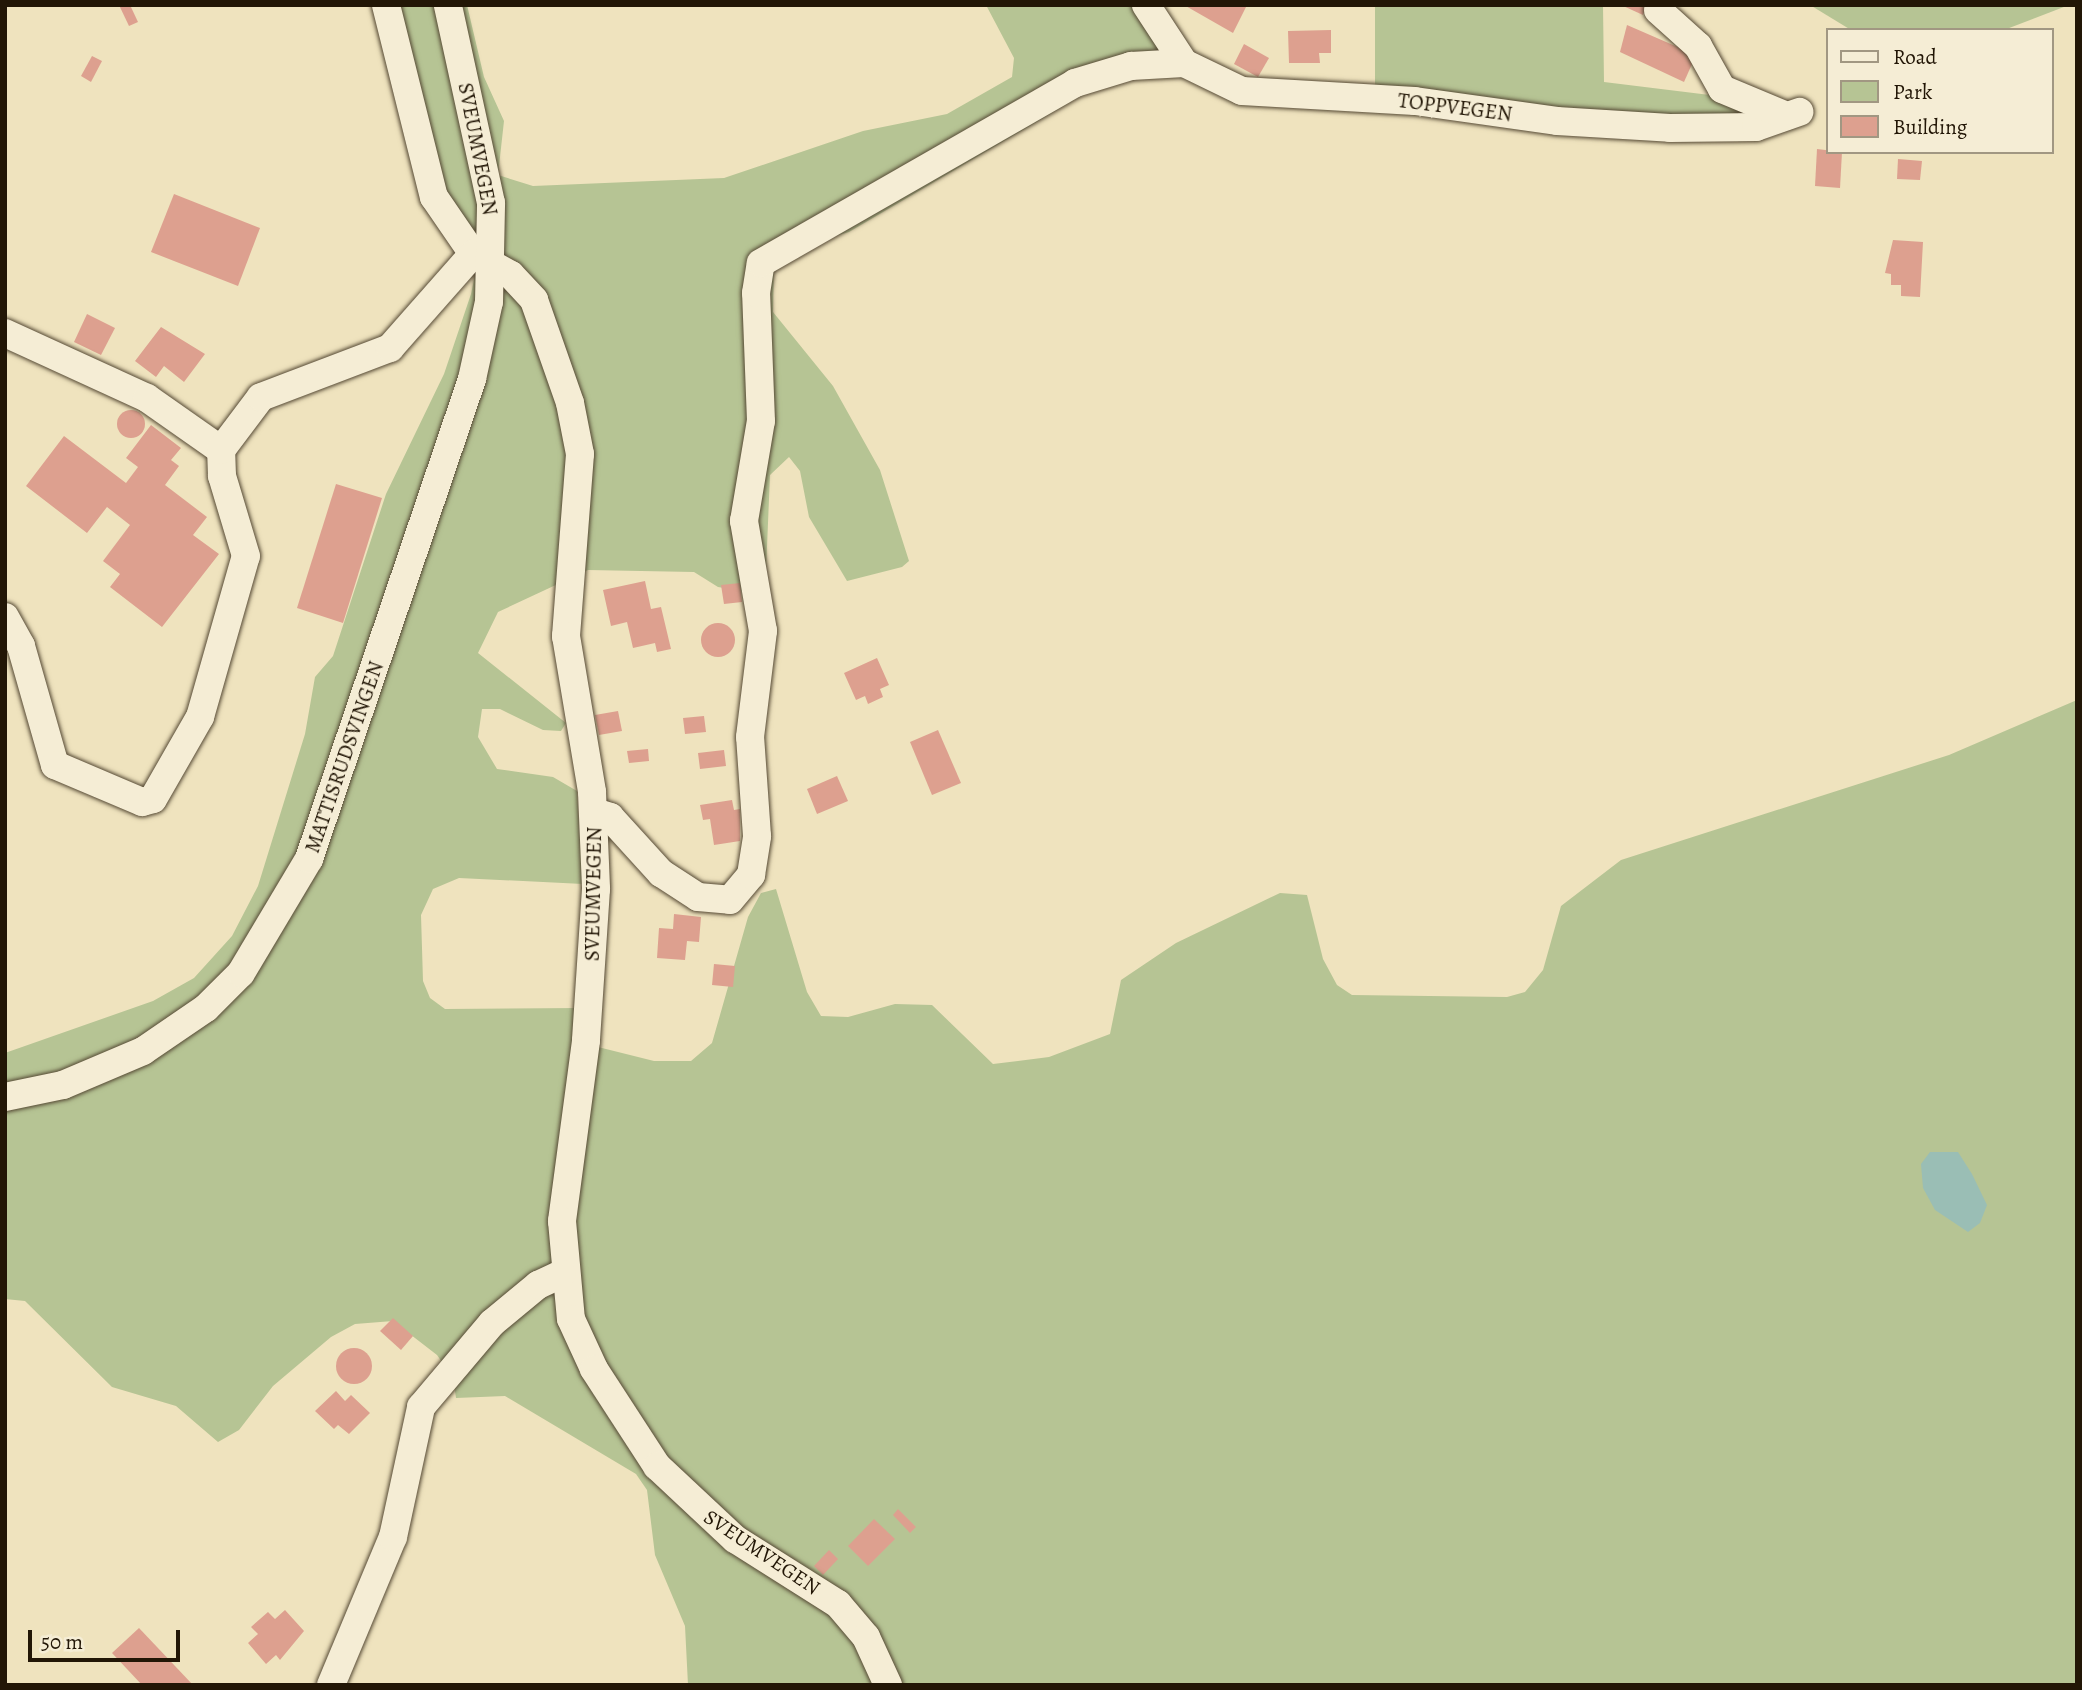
<!DOCTYPE html>
<html>
<head>
<meta charset="utf-8">
<style>
  body { margin:0 }
  #map { position:relative; width:2082px; height:1690px; overflow:hidden; background:#efe3be; font-family:Alegreya,serif }
  div>[style] { position:absolute }
  .green>* { inset:0; background:#b6c494 }
  .water>* { inset:0; background:#9abeb5 }
  .building>* { inset:0; background:#dda08f }
  .round { border-radius:50% }
  .roads { filter:drop-shadow(0 0 2px #554934) drop-shadow(0 0 2px #554934) }
  .minor>* { height:28px; margin:-14px; padding:0 14px; transform-origin:14px; border-radius:14px; background:#f5edd5 }
  span { translate:-50% -50%; white-space:nowrap; text-align:center; line-height:1.15; -webkit-text-stroke:5px #f5edd5; paint-order:stroke }
  .street-label { font-size:21px; color:#221606 }
  .frame { position:absolute; inset:0; border:7px solid #221606; pointer-events:none }
  .legend { position:absolute; left:1826px; top:28px; width:228px; height:126px; box-sizing:border-box; background:#f5edd5; border:2px solid #a19782; margin:0; padding:9px 12px; list-style:none; font-size:21px; color:#221606 }
  .legend li { display:flex; align-items:center; gap:14px; height:35px }
  .legend b { width:35px; border:2px solid #a19782 }
  .scale { position:absolute; left:28px; top:1630px; width:152px; height:32px; box-sizing:border-box; border:4px solid #221606; border-top:0; padding-left:9px; font-size:21px; line-height:24px; white-space:nowrap; color:#221606; -webkit-text-stroke:5px #f5edd5; paint-order:stroke }
</style>
</head>
<body>
<div id="map">
  <div class="green">
    <div style="clip-path:polygon(399px 5px,467px 5px,484px 77px,504px 121px,498px 175px,533px 186px,724px 178px,863px 131px,947px 114px,1012px 77px,1014px 58px,986px 5px,1154px 5px,1184px 58px,1096px 87px,849px 232px,805px 245px,774px 266px,773px 312px,833px 386px,880px 470px,909px 561px,902px 567px,847px 581px,809px 517px,800px 471px,789px 457px,770px 475px,765px 595px,718px 587px,694px 572px,588px 570px,498px 612px,478px 653px,566px 723px,561px 731px,543px 730px,500px 709px,482px 709px,478px 737px,497px 769px,553px 777px,577px 791px,583px 884px,459px 878px,433px 889px,421px 915px,423px 981px,430px 998px,445px 1009px,580px 1008px,598px 1047px,654px 1061px,691px 1061px,712px 1043px,748px 917px,761px 893px,776px 889px,807px 992px,821px 1016px,848px 1017px,895px 1004px,932px 1005px,993px 1064px,1049px 1057px,1110px 1034px,1121px 980px,1176px 943px,1280px 893px,1307px 895px,1323px 959px,1337px 985px,1352px 995px,1507px 997px,1525px 992px,1543px 970px,1561px 906px,1621px 860px,1949px 755px,2077px 700px,2077px 1685px,688px 1685px,685px 1626px,655px 1555px,647px 1490px,636px 1474px,505px 1396px,456px 1398px,453px 1378px,437px 1355px,393px 1321px,355px 1324px,331px 1337px,273px 1386px,239px 1430px,218px 1442px,176px 1406px,112px 1387px,25px 1301px,5px 1299px,5px 1053px,153px 1001px,194px 978px,232px 936px,258px 886px,305px 734px,315px 677px,333px 656px,386px 494px,444px 374px,471px 294px,479px 257px,437px 175px)"></div>
    <div style="clip-path:polygon(1375px 5px,1603px 5px,1604px 82px,1726px 97px,1741px 109px,1742px 132px,1375px 102px)"></div>
    <div style="clip-path:polygon(1810px 5px,2069px 5px,2004px 30px,1851px 30px)"></div>
  </div>
  <div class="water">
    <div style="clip-path:polygon(1930px 1152px,1958px 1152px,1972px 1174px,1987px 1205px,1980px 1223px,1968px 1232px,1935px 1210px,1923px 1188px,1921px 1164px)"></div>
  </div>
  <div class="building">
    <div style="clip-path:polygon(119px 5px,130px 5px,138px 22px,129px 26px)"></div>
    <div style="clip-path:polygon(1184px 5px,1243px 5px,1246px 7px,1233px 33px)"></div>
    <div style="clip-path:polygon(1621px 5px,1647px 5px,1643px 15px)"></div>
    <div style="clip-path:polygon(1627px 25px,1696px 55px,1684px 82px,1620px 52px)"></div>
    <div style="clip-path:polygon(1331px 30px,1331px 53px,1319px 53px,1320px 63px,1289px 63px,1288px 31px)"></div>
    <div style="clip-path:polygon(1244px 44px,1269px 58px,1258px 77px,1234px 64px)"></div>
    <div style="clip-path:polygon(92px 56px,102px 61px,91px 82px,81px 76px)"></div>
    <div style="clip-path:polygon(1817px 149px,1842px 152px,1840px 188px,1815px 186px)"></div>
    <div style="clip-path:polygon(1898px 159px,1922px 161px,1920px 180px,1897px 179px)"></div>
    <div style="clip-path:polygon(174px 194px,260px 228px,238px 286px,151px 252px)"></div>
    <div style="clip-path:polygon(1893px 240px,1923px 242px,1920px 297px,1901px 296px,1901px 285px,1891px 285px,1891px 274px,1885px 273px)"></div>
    <div style="clip-path:polygon(87px 314px,115px 328px,101px 355px,74px 342px)"></div>
    <div style="clip-path:polygon(161px 327px,205px 354px,184px 382px,164px 366px,156px 377px,135px 361px)"></div>
    <div class="round" style="left:117px;top:410px;width:28px;height:28px"></div>
    <div style="clip-path:polygon(151px 425px,181px 448px,171px 460px,179px 466px,165px 485px,207px 517px,193px 535px,219px 554px,162px 627px,110px 587px,120px 574px,103px 561px,130px 525px,107px 507px,87px 533px,26px 486px,64px 436px,126px 483px,138px 467px,126px 458px)"></div>
    <div style="clip-path:polygon(336px 484px,382px 498px,343px 623px,297px 608px)"></div>
    <div style="clip-path:polygon(645px 581px,651px 609px,661px 607px,671px 649px,657px 652px,655px 643px,633px 648px,627px 622px,611px 626px,603px 590px)"></div>
    <div style="clip-path:polygon(740px 583px,742px 602px,724px 604px,721px 585px)"></div>
    <div class="round" style="left:701px;top:623px;width:34px;height:34px"></div>
    <div style="clip-path:polygon(877px 658px,889px 685px,880px 689px,883px 697px,868px 704px,865px 696px,856px 700px,844px 673px)"></div>
    <div style="clip-path:polygon(618px 711px,622px 731px,599px 735px,595px 715px)"></div>
    <div style="clip-path:polygon(704px 716px,706px 732px,685px 734px,683px 718px)"></div>
    <div style="clip-path:polygon(938px 730px,961px 783px,932px 795px,910px 742px)"></div>
    <div style="clip-path:polygon(648px 749px,649px 761px,629px 763px,627px 751px)"></div>
    <div style="clip-path:polygon(724px 750px,726px 766px,700px 769px,698px 753px)"></div>
    <div style="clip-path:polygon(837px 776px,848px 801px,817px 814px,807px 789px)"></div>
    <div style="clip-path:polygon(732px 800px,734px 810px,740px 809px,740px 841px,714px 845px,710px 819px,703px 820px,700px 805px)"></div>
    <div style="clip-path:polygon(674px 914px,701px 917px,699px 942px,687px 941px,685px 960px,657px 958px,659px 928px,673px 929px)"></div>
    <div style="clip-path:polygon(714px 964px,735px 966px,733px 987px,712px 985px)"></div>
    <div style="clip-path:polygon(393px 1318px,413px 1336px,401px 1350px,380px 1331px)"></div>
    <div class="round" style="left:336px;top:1348px;width:36px;height:36px"></div>
    <div style="clip-path:polygon(336px 1391px,345px 1401px,351px 1395px,370px 1413px,349px 1434px,338px 1425px,334px 1429px,315px 1411px)"></div>
    <div style="clip-path:polygon(898px 1509px,916px 1527px,910px 1533px,893px 1515px)"></div>
    <div style="clip-path:polygon(874px 1519px,895px 1539px,868px 1566px,848px 1546px)"></div>
    <div style="clip-path:polygon(829px 1550px,838px 1559px,823px 1575px,814px 1566px)"></div>
    <div style="clip-path:polygon(285px 1610px,304px 1631px,280px 1660px,276px 1655px,266px 1664px,248px 1643px,258px 1634px,251px 1627px,268px 1612px,275px 1619px)"></div>
    <div style="clip-path:polygon(139px 1628px,193px 1685px,142px 1685px,112px 1653px)"></div>
  </div>
  <div class="roads">
    <div class="minor">
      <div style="left:386px;top:5px;width:198px;rotate:76deg"></div>
      <div style="left:434px;top:197px;width:69px;rotate:55.6deg"></div>
      <div style="left:473px;top:254px;width:43px;rotate:28.9deg"></div>
      <div style="left:511px;top:275px;width:34px;rotate:47deg"></div>
      <div style="left:534px;top:300px;width:109px;rotate:70.7deg"></div>
      <div style="left:570px;top:403px;width:52px;rotate:78.9deg"></div>
      <div style="left:580px;top:454px;width:183px;rotate:94.4deg"></div>
      <div style="left:566px;top:636px;width:158px;rotate:80.5deg"></div>
      <div style="left:592px;top:792px;width:97px;rotate:87.6deg"></div>
      <div style="left:596px;top:889px;width:152px;rotate:93.8deg"></div>
      <div style="left:586px;top:1041px;width:182px;rotate:97.6deg"></div>
      <div style="left:562px;top:1221px;width:98px;rotate:84.8deg"></div>
      <div style="left:571px;top:1319px;width:55px;rotate:65.3deg"></div>
      <div style="left:594px;top:1369px;width:116px;rotate:57deg"></div>
      <div style="left:657px;top:1466px;width:107px;rotate:43.1deg"></div>
      <div style="left:735px;top:1539px;width:122px;rotate:32.3deg"></div>
      <div style="left:838px;top:1604px;width:43px;rotate:49.7deg"></div>
      <div style="left:866px;top:1637px;width:53px;rotate:65.4deg"></div>
      <div style="left:1146px;top:5px;width:69px;rotate:56.8deg"></div>
      <div style="left:1184px;top:63px;width:64px;rotate:25.8deg"></div>
      <div style="left:1242px;top:91px;width:173px;rotate:3.3deg"></div>
      <div style="left:1415px;top:101px;width:143px;rotate:8deg"></div>
      <div style="left:1557px;top:121px;width:113px;rotate:3.5deg"></div>
      <div style="left:1670px;top:128px;width:86px;rotate:-0.7deg"></div>
      <div style="left:1756px;top:127px;width:46px;rotate:-19.2deg"></div>
      <div style="left:1658px;top:10px;width:54px;rotate:42deg"></div>
      <div style="left:1698px;top:46px;width:49px;rotate:60.8deg"></div>
      <div style="left:1722px;top:89px;width:70px;rotate:22.6deg"></div>
      <div style="left:5px;top:333px;width:156px;rotate:24.6deg"></div>
      <div style="left:147px;top:398px;width:90px;rotate:35.1deg"></div>
      <div style="left:5px;top:617px;width:33px;rotate:61deg"></div>
      <div style="left:21px;top:646px;width:124px;rotate:74.1deg"></div>
      <div style="left:55px;top:765px;width:95px;rotate:23deg"></div>
      <div style="left:142px;top:802px;width:11px;rotate:-15deg"></div>
      <div style="left:153px;top:799px;width:95px;rotate:-60.2deg"></div>
      <div style="left:200px;top:717px;width:167px;rotate:-74.1deg"></div>
      <div style="left:246px;top:556px;width:84px;rotate:-106.7deg"></div>
      <div style="left:222px;top:476px;width:26px;rotate:-92deg"></div>
      <div style="left:221px;top:450px;width:66px;rotate:-53deg"></div>
      <div style="left:261px;top:397px;width:138px;rotate:-20.8deg"></div>
      <div style="left:390px;top:348px;width:125px;rotate:-48.6deg"></div>
      <div style="left:594px;top:812px;width:17px;rotate:17deg"></div>
      <div style="left:610px;top:817px;width:76px;rotate:47.7deg"></div>
      <div style="left:661px;top:873px;width:44px;rotate:33deg"></div>
      <div style="left:698px;top:897px;width:32px;rotate:5deg"></div>
      <div style="left:730px;top:900px;width:33px;rotate:-50deg"></div>
      <div style="left:751px;top:875px;width:39px;rotate:-81deg"></div>
      <div style="left:757px;top:836px;width:99px;rotate:-94deg"></div>
      <div style="left:750px;top:737px;width:107px;rotate:-83deg"></div>
      <div style="left:763px;top:631px;width:112px;rotate:-99.8deg"></div>
      <div style="left:744px;top:521px;width:101px;rotate:-80.4deg"></div>
      <div style="left:761px;top:421px;width:128px;rotate:-92.2deg"></div>
      <div style="left:756px;top:293px;width:30px;rotate:-81deg"></div>
      <div style="left:761px;top:263px;width:362px;rotate:-29.8deg"></div>
      <div style="left:1075px;top:83px;width:59px;rotate:-16.9deg"></div>
      <div style="left:1131px;top:66px;width:53px;rotate:-3.2deg"></div>
      <div style="left:5px;top:1097px;width:59px;rotate:-11.7deg"></div>
      <div style="left:63px;top:1085px;width:87px;rotate:-23deg"></div>
      <div style="left:143px;top:1051px;width:76px;rotate:-34.3deg"></div>
      <div style="left:206px;top:1008px;width:49px;rotate:-45deg"></div>
      <div style="left:241px;top:973px;width:133px;rotate:-59.2deg"></div>
      <div style="left:309px;top:859px;width:507px;rotate:-71.24deg"></div>
      <div style="left:472px;top:379px;width:79px;rotate:-77.6deg"></div>
      <div style="left:489px;top:302px;width:99px;rotate:-88.8deg"></div>
      <div style="left:491px;top:203px;width:203px;rotate:-102.3deg"></div>
      <div style="left:331px;top:1685px;width:160px;rotate:-67.3deg"></div>
      <div style="left:393px;top:1537px;width:133px;rotate:-77.8deg"></div>
      <div style="left:421px;top:1407px;width:110px;rotate:-49.8deg"></div>
      <div style="left:492px;top:1323px;width:60px;rotate:-39.6deg"></div>
      <div style="left:538px;top:1285px;width:26px;rotate:-25deg"></div>
    </div>
  </div>
  <div class="street-label">
    <span style="left:1455px;top:107px;rotate:7deg">TOPPVEGEN</span>
    <span style="left:478px;top:149px;rotate:79deg">SVEUMVEGEN</span>
    <span style="left:344px;top:757px;rotate:-71deg">MATTISRUDSVINGEN</span>
    <span style="left:593px;top:894px;rotate:-89deg">SVEUMVEGEN</span>
    <span style="left:762px;top:1552px;rotate:34deg">SVEUMVEGEN</span>
  </div>
  <div class="frame"></div>
  <ul class="legend">
  <li><b style="height:9px;background:#f5edd5"></b>Road</li>
  <li><b style="height:19px;background:#b6c494"></b>Park</li>
  <li><b style="height:19px;background:#dda08f"></b>Building</li>
  </ul>
  <div class="scale">50 m</div>
</div>
</body>
</html>
